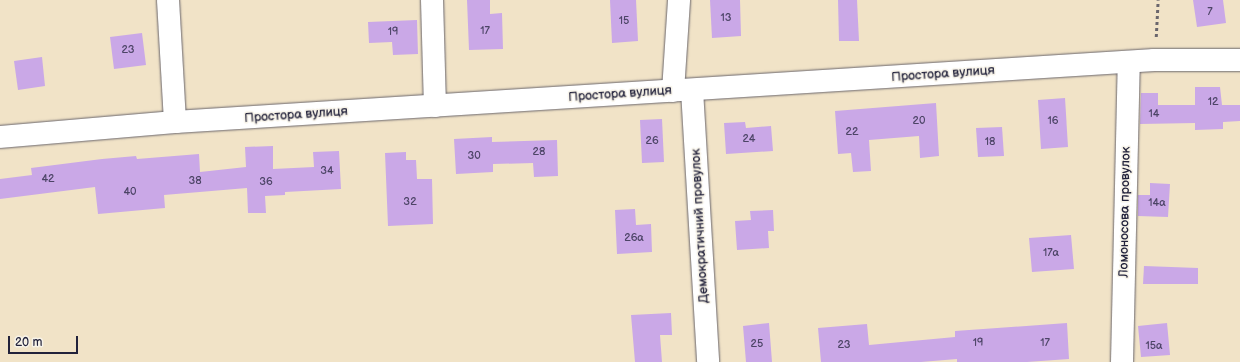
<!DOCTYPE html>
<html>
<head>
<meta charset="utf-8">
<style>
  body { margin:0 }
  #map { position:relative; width:1240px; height:362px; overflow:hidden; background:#f1e3c7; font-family:"Balsamiq Sans",sans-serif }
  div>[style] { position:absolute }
  .building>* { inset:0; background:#caa8e7 }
  .path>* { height:2.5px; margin-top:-1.25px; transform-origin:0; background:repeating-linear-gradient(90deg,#6a666c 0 3px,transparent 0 6px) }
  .roads { filter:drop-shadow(0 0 1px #6a666c) drop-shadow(0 0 1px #6a666c) }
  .street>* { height:22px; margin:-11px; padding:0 11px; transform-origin:11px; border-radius:11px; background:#fff }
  span { translate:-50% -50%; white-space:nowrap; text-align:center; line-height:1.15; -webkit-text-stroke:3px #f7f3e8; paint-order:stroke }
  .number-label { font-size:11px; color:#4c4466 }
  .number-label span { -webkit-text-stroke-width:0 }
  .street-label { font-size:13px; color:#22223b }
  .scale { position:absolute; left:8px; top:336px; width:70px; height:18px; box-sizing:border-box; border:2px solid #22223b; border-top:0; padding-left:5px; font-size:12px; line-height:14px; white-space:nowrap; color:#22223b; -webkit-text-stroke:3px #f7f3e8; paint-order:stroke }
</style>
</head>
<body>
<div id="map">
  <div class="building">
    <div style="clip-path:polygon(467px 0,490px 0,490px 14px,502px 13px,503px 49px,469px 50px)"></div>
    <div style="clip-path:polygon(610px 0,636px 0,638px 41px,612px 43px)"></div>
    <div style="clip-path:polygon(710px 0,740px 0,741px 36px,712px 38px)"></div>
    <div style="clip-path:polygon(838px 0,857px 0,859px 41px,839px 41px)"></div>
    <div style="clip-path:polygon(1193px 0,1223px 0,1226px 23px,1197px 27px)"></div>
    <div style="clip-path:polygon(417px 20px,418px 54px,393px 55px,392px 42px,369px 43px,368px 22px)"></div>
    <div style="clip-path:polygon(142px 33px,146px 65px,114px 69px,110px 37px)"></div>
    <div style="clip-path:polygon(42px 57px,45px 86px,18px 90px,14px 61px)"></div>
    <div style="clip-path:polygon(1195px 87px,1220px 87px,1222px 105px,1240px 105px,1240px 121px,1223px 122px,1223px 129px,1195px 130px,1195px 123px,1140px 124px,1141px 93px,1158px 93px,1158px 105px,1195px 105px)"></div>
    <div style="clip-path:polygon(1065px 98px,1068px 147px,1041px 149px,1038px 100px)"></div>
    <div style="clip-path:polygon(936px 103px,939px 156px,920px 158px,919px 136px,869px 140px,871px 171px,853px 172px,851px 153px,838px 154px,835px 111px)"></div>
    <div style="clip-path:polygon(662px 119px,664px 162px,642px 163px,640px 120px)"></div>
    <div style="clip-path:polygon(745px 122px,746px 128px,771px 126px,773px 151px,726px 154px,724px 123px)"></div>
    <div style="clip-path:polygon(1002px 127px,1004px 156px,978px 157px,976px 128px)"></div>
    <div style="clip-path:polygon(492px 137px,492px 142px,557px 140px,558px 176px,534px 177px,533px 163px,493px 164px,493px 172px,456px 174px,454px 139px)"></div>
    <div style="clip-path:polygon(273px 146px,273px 169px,314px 167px,313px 152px,339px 151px,341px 189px,285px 192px,285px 195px,265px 196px,266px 213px,248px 213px,247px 188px,164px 195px,165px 208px,98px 214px,95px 187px,0 199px,0 179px,32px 175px,31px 168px,102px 159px,136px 156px,137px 159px,199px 154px,200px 172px,246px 167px,245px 147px)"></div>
    <div style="clip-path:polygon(406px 152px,406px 160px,416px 160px,417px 179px,432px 179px,433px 224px,388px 226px,385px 153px)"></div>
    <div style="clip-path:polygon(1150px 183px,1170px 184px,1168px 217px,1138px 216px,1138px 195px,1150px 195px)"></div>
    <div style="clip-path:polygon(635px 209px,636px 225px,651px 224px,652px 252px,617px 254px,615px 210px)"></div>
    <div style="clip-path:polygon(773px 210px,774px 231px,768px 231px,769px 248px,737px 250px,735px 221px,751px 220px,750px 211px)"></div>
    <div style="clip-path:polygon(1071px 235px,1074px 269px,1032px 272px,1029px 238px)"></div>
    <div style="clip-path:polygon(1144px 266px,1198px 268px,1198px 284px,1143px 284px)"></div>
    <div style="clip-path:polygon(671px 313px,672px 335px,660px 335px,662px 362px,635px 362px,631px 315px)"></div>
    <div style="clip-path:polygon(769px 323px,772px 362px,746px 362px,743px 326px)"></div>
    <div style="clip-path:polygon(1067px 323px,1069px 359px,1027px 362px,957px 362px,957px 359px,921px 362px,821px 362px,818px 328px,867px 324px,869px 345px,955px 337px,955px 331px)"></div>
    <div style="clip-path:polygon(1167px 323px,1170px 355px,1141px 357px,1138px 326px)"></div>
  </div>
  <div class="path">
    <div style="left:1156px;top:37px;width:37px;rotate:-87deg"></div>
  </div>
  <div class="roads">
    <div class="street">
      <div style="left:168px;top:0;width:122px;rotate:86.7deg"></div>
      <div style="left:432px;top:0;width:106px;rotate:88.4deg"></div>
      <div style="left:692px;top:90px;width:272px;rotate:86.6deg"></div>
      <div style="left:673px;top:91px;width:91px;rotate:-86.2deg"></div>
      <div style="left:0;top:137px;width:176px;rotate:-4.9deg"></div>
      <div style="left:175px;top:122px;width:981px;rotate:-3.62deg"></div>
      <div style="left:1154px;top:60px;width:86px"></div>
      <div style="left:1122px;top:362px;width:300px;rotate:-88.7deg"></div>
    </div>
  </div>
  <div class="number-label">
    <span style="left:1210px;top:12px">7</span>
    <span style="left:726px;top:18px">13</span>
    <span style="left:624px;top:21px">15</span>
    <span style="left:485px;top:31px">17</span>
    <span style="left:393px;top:32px">19</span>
    <span style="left:128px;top:50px">23</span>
    <span style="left:1213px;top:102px">12</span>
    <span style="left:1154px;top:114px">14</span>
    <span style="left:919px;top:121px">20</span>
    <span style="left:1053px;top:121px">16</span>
    <span style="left:852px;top:132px">22</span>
    <span style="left:749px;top:139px">24</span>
    <span style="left:652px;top:141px">26</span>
    <span style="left:990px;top:142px">18</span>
    <span style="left:539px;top:152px">28</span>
    <span style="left:474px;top:156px">30</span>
    <span style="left:327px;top:171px">34</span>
    <span style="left:48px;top:179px">42</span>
    <span style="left:195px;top:181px">38</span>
    <span style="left:266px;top:182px">36</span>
    <span style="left:130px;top:192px">40</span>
    <span style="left:410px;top:202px">32</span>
    <span style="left:1157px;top:203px">14а</span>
    <span style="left:634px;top:238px">26а</span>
    <span style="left:1051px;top:253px">17а</span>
    <span style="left:978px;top:343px">19</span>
    <span style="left:1045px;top:343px">17</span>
    <span style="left:757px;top:344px">25</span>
    <span style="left:844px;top:345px">23</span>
    <span style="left:1154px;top:346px">15а</span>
  </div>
  <div class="street-label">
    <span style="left:943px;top:74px;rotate:-4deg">Простора вулиця</span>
    <span style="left:620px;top:94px;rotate:-4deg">Простора вулиця</span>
    <span style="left:296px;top:115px;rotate:-4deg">Простора вулиця</span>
    <span style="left:1125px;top:212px;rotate:-89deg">Ломоносова провулок</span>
    <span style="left:700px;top:226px;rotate:-93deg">Демократичний провулок</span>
  </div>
  <div class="scale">20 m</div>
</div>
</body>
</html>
